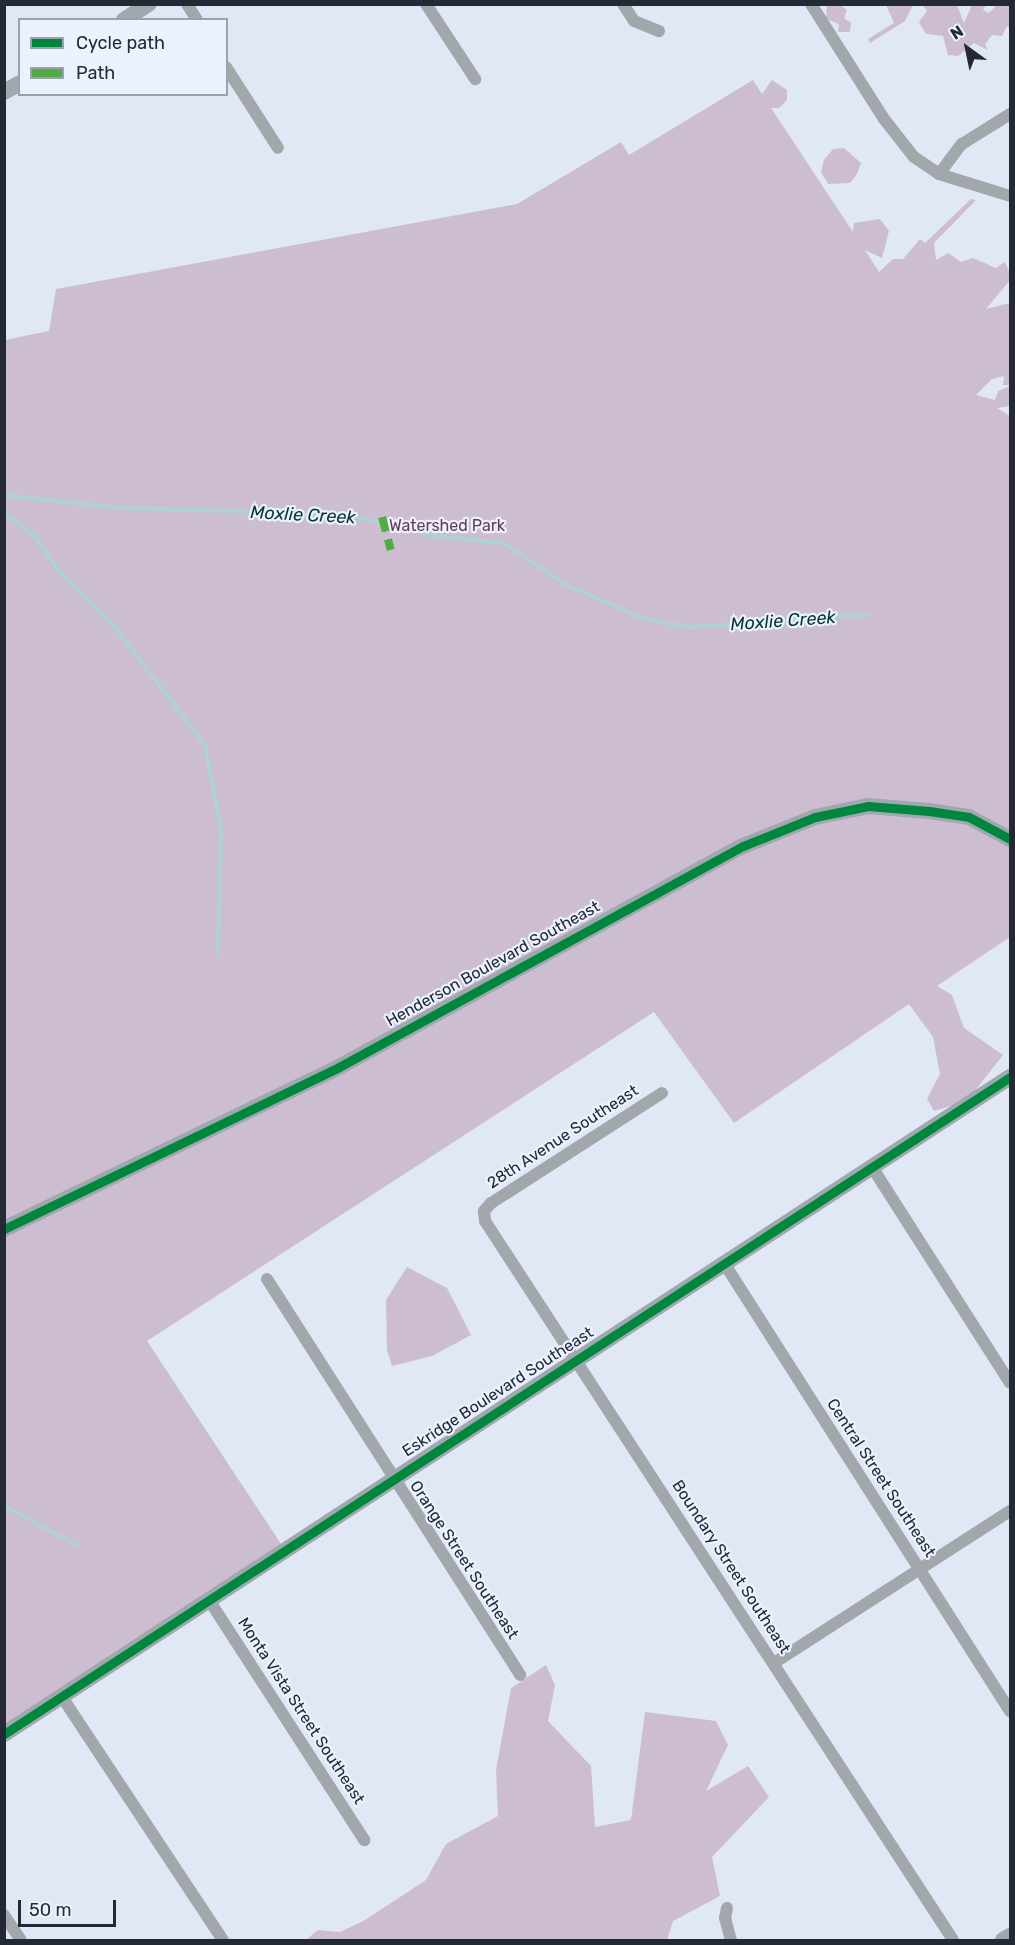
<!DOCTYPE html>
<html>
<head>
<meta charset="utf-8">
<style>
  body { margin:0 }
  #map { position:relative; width:1015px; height:1945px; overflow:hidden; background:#e0e8f6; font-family:Rubik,sans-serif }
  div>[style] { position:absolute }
  .forest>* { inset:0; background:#ccbdd1 }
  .stream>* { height:4px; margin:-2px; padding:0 2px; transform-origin:2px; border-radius:2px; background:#aed2d7 }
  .street>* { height:12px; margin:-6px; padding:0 6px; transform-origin:6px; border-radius:6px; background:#a2a7ac }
  .secondary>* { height:16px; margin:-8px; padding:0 8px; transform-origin:8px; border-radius:8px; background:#a0a7ae }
  .quiet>* { height:8px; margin-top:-4px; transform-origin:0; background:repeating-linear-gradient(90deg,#53ab45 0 15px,transparent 0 23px) }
  .cycleway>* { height:9px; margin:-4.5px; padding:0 4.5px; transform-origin:4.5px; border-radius:4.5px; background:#00873e }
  span { translate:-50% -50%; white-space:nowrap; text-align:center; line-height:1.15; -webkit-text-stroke:4.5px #ebf1ff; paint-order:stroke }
  .park-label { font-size:16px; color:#66395d }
  .street-label { font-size:16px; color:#232935 }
  .water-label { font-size:18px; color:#033536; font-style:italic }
  .frame { position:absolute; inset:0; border:6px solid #232935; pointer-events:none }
  .legend { position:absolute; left:18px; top:18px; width:210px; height:78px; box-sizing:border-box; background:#ebf1ff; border:2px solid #9ba1ae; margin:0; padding:8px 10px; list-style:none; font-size:18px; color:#232935 }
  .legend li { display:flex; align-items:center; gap:12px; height:30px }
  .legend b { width:30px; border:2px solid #9ba1ae }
  .north { position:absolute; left:937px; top:18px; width:60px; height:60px; -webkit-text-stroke:4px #ebf1ff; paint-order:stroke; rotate:327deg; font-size:16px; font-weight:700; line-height:24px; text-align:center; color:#232935 }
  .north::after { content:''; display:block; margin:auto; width:21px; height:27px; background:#232935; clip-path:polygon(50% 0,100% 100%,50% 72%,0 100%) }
  .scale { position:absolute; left:18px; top:1900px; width:98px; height:27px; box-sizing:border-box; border:3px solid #232935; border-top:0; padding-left:8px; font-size:18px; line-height:21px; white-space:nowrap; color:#232935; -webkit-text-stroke:4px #ebf1ff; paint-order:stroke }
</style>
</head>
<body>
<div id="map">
  <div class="forest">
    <div style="clip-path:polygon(827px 5px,840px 5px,847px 10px,844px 18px,851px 23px,850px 32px,838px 32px,839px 24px,826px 19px)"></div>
    <div style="clip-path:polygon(886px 5px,913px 5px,905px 21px,870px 43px,868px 39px,894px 23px)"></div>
    <div style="clip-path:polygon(923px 5px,957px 5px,964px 23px,972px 5px,986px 5px,983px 10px,989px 13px,997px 5px,1010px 5px,1010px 28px,1007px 26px,1002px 36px,992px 35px,985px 44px,988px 50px,974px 43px,958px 56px,948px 55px,943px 36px,926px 34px,919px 22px,927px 11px)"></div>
    <div style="clip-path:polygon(753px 80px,762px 94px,772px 80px,787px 90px,787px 100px,779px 108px,771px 108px,853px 232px,854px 223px,880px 219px,889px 231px,882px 258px,865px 250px,879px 272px,893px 259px,903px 259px,920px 239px,925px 243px,971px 199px,976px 200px,934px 243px,936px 260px,948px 253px,961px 262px,973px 258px,996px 268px,1005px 262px,1010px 274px,1010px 280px,986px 309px,1010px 303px,1010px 385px,1003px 385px,1004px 376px,992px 379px,976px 395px,995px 400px,998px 391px,1010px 386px,1010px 406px,997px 408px,1010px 416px,1010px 937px,937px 986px,952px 995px,964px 1028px,1003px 1055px,967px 1101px,934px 1111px,927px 1099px,940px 1074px,933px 1037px,909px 1004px,734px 1123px,654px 1012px,147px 1341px,285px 1550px,5px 1733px,5px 340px,49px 331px,56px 289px,517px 204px,621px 142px,629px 155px)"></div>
    <div style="clip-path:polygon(844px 148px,861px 163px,857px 174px,850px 183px,828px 184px,821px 172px,824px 160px,833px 149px)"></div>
    <div style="clip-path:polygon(407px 1267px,447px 1288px,471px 1335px,432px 1356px,392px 1366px,387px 1350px,386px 1300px)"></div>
    <div style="clip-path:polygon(546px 1665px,555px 1685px,548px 1721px,591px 1766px,595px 1827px,631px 1820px,645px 1712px,716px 1721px,728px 1745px,706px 1791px,748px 1766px,769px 1797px,712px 1857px,720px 1896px,673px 1921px,667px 1940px,310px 1940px,308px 1938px,318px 1930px,340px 1932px,365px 1920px,426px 1880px,446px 1844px,498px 1816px,496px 1770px,511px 1688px)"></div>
  </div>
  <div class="stream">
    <div style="left:4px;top:495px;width:116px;rotate:6.4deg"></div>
    <div style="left:119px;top:508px;width:226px;rotate:1.5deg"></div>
    <div style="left:345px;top:514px;width:92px;rotate:13.9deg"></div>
    <div style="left:434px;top:536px;width:69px;rotate:5.8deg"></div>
    <div style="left:503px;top:543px;width:77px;rotate:33.3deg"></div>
    <div style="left:567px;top:585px;width:84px;rotate:23.8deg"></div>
    <div style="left:644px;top:619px;width:47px;rotate:9.9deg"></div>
    <div style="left:690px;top:627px;width:177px;rotate:-3.9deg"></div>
    <div style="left:4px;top:513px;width:39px;rotate:37deg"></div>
    <div style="left:35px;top:536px;width:40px;rotate:56deg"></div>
    <div style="left:57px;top:569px;width:74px;rotate:44.5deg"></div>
    <div style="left:110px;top:621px;width:156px;rotate:52.5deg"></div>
    <div style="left:205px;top:745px;width:86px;rotate:79.2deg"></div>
    <div style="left:221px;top:829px;width:124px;rotate:91.4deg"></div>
    <div style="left:4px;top:1505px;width:84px;rotate:29.3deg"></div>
  </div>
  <div class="street">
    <div style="left:187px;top:4px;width:19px;rotate:58deg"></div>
    <div style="left:426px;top:4px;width:90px;rotate:56.8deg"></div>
    <div style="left:623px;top:4px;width:20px;rotate:57deg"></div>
    <div style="left:634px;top:21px;width:27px;rotate:22deg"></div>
    <div style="left:811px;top:4px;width:136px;rotate:57.6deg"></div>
    <div style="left:884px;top:119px;width:48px;rotate:51.7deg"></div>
    <div style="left:914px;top:157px;width:30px;rotate:34deg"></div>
    <div style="left:939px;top:174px;width:74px;rotate:17.2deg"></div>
    <div style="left:226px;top:67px;width:96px;rotate:57.3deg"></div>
    <div style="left:939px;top:174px;width:38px;rotate:-53deg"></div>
    <div style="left:962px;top:144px;width:57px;rotate:-32deg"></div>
    <div style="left:662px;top:1093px;width:203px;rotate:147.2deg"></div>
    <div style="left:491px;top:1203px;width:11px;rotate:131deg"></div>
    <div style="left:484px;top:1211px;width:10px;rotate:84deg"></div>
    <div style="left:485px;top:1221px;width:858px;rotate:56.94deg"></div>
    <div style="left:872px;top:1167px;width:256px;rotate:57.4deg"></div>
    <div style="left:724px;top:1263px;width:532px;rotate:57.45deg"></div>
    <div style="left:267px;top:1279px;width:470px;rotate:57.4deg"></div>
    <div style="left:209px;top:1600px;width:286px;rotate:57.1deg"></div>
    <div style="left:774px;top:1663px;width:281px;rotate:-32.8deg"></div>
    <div style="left:62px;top:1697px;width:291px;rotate:56.5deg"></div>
    <div style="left:727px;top:1908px;width:10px;rotate:101deg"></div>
    <div style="left:725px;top:1918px;width:23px;rotate:75deg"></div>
    <div style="left:4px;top:1915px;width:30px;rotate:56deg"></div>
  </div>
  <div class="secondary">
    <div style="left:124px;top:20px;width:30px;rotate:-33deg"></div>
    <div style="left:4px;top:92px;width:18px;rotate:-29deg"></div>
    <div style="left:4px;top:1229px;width:372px;rotate:-25.8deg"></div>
    <div style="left:339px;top:1067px;width:460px;rotate:-28.7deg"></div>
    <div style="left:743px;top:846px;width:78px;rotate:-21.9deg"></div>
    <div style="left:815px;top:817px;width:54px;rotate:-11.7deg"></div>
    <div style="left:868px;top:806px;width:61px;rotate:4.7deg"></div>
    <div style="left:929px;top:811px;width:40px;rotate:8.5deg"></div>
    <div style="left:969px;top:817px;width:47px;rotate:28.2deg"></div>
    <div style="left:4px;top:1734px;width:1202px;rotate:-33.15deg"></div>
    <div style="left:1003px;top:1940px;width:8px;rotate:-30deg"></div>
  </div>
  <div class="quiet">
    <div style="left:382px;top:517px;width:34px;rotate:75deg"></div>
  </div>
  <div class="cycleway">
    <div style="left:4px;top:1229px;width:372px;rotate:-25.8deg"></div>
    <div style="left:339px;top:1067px;width:460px;rotate:-28.7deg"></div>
    <div style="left:743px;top:846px;width:78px;rotate:-21.9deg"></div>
    <div style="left:815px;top:817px;width:54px;rotate:-11.7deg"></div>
    <div style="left:868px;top:806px;width:61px;rotate:4.7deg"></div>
    <div style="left:929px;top:811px;width:40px;rotate:8.5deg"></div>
    <div style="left:969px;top:817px;width:47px;rotate:28.2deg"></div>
    <div style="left:4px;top:1734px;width:1202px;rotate:-33.15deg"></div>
  </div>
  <div class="park-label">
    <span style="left:447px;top:526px">Watershed Park</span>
  </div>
  <div class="street-label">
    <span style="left:493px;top:964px;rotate:-29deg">Henderson Boulevard Southeast</span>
    <span style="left:563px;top:1137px;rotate:-33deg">28th Avenue Southeast</span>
    <span style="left:498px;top:1392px;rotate:-33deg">Eskridge Boulevard Southeast</span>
    <span style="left:881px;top:1478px;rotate:57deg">Central Street Southeast</span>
    <span style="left:464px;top:1560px;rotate:57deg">Orange Street Southeast</span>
    <span style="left:731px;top:1567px;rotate:57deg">Boundary Street Southeast</span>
    <span style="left:301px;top:1711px;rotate:57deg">Monta Vista Street Southeast</span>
  </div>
  <div class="water-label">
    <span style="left:303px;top:515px;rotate:3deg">Moxlie Creek</span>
    <span style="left:783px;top:621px;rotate:-4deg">Moxlie Creek</span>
  </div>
  <div class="frame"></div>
  <ul class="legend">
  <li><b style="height:8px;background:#00873e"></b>Cycle path</li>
  <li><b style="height:8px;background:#53ab45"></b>Path</li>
  </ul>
  <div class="north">N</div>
  <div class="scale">50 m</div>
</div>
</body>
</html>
